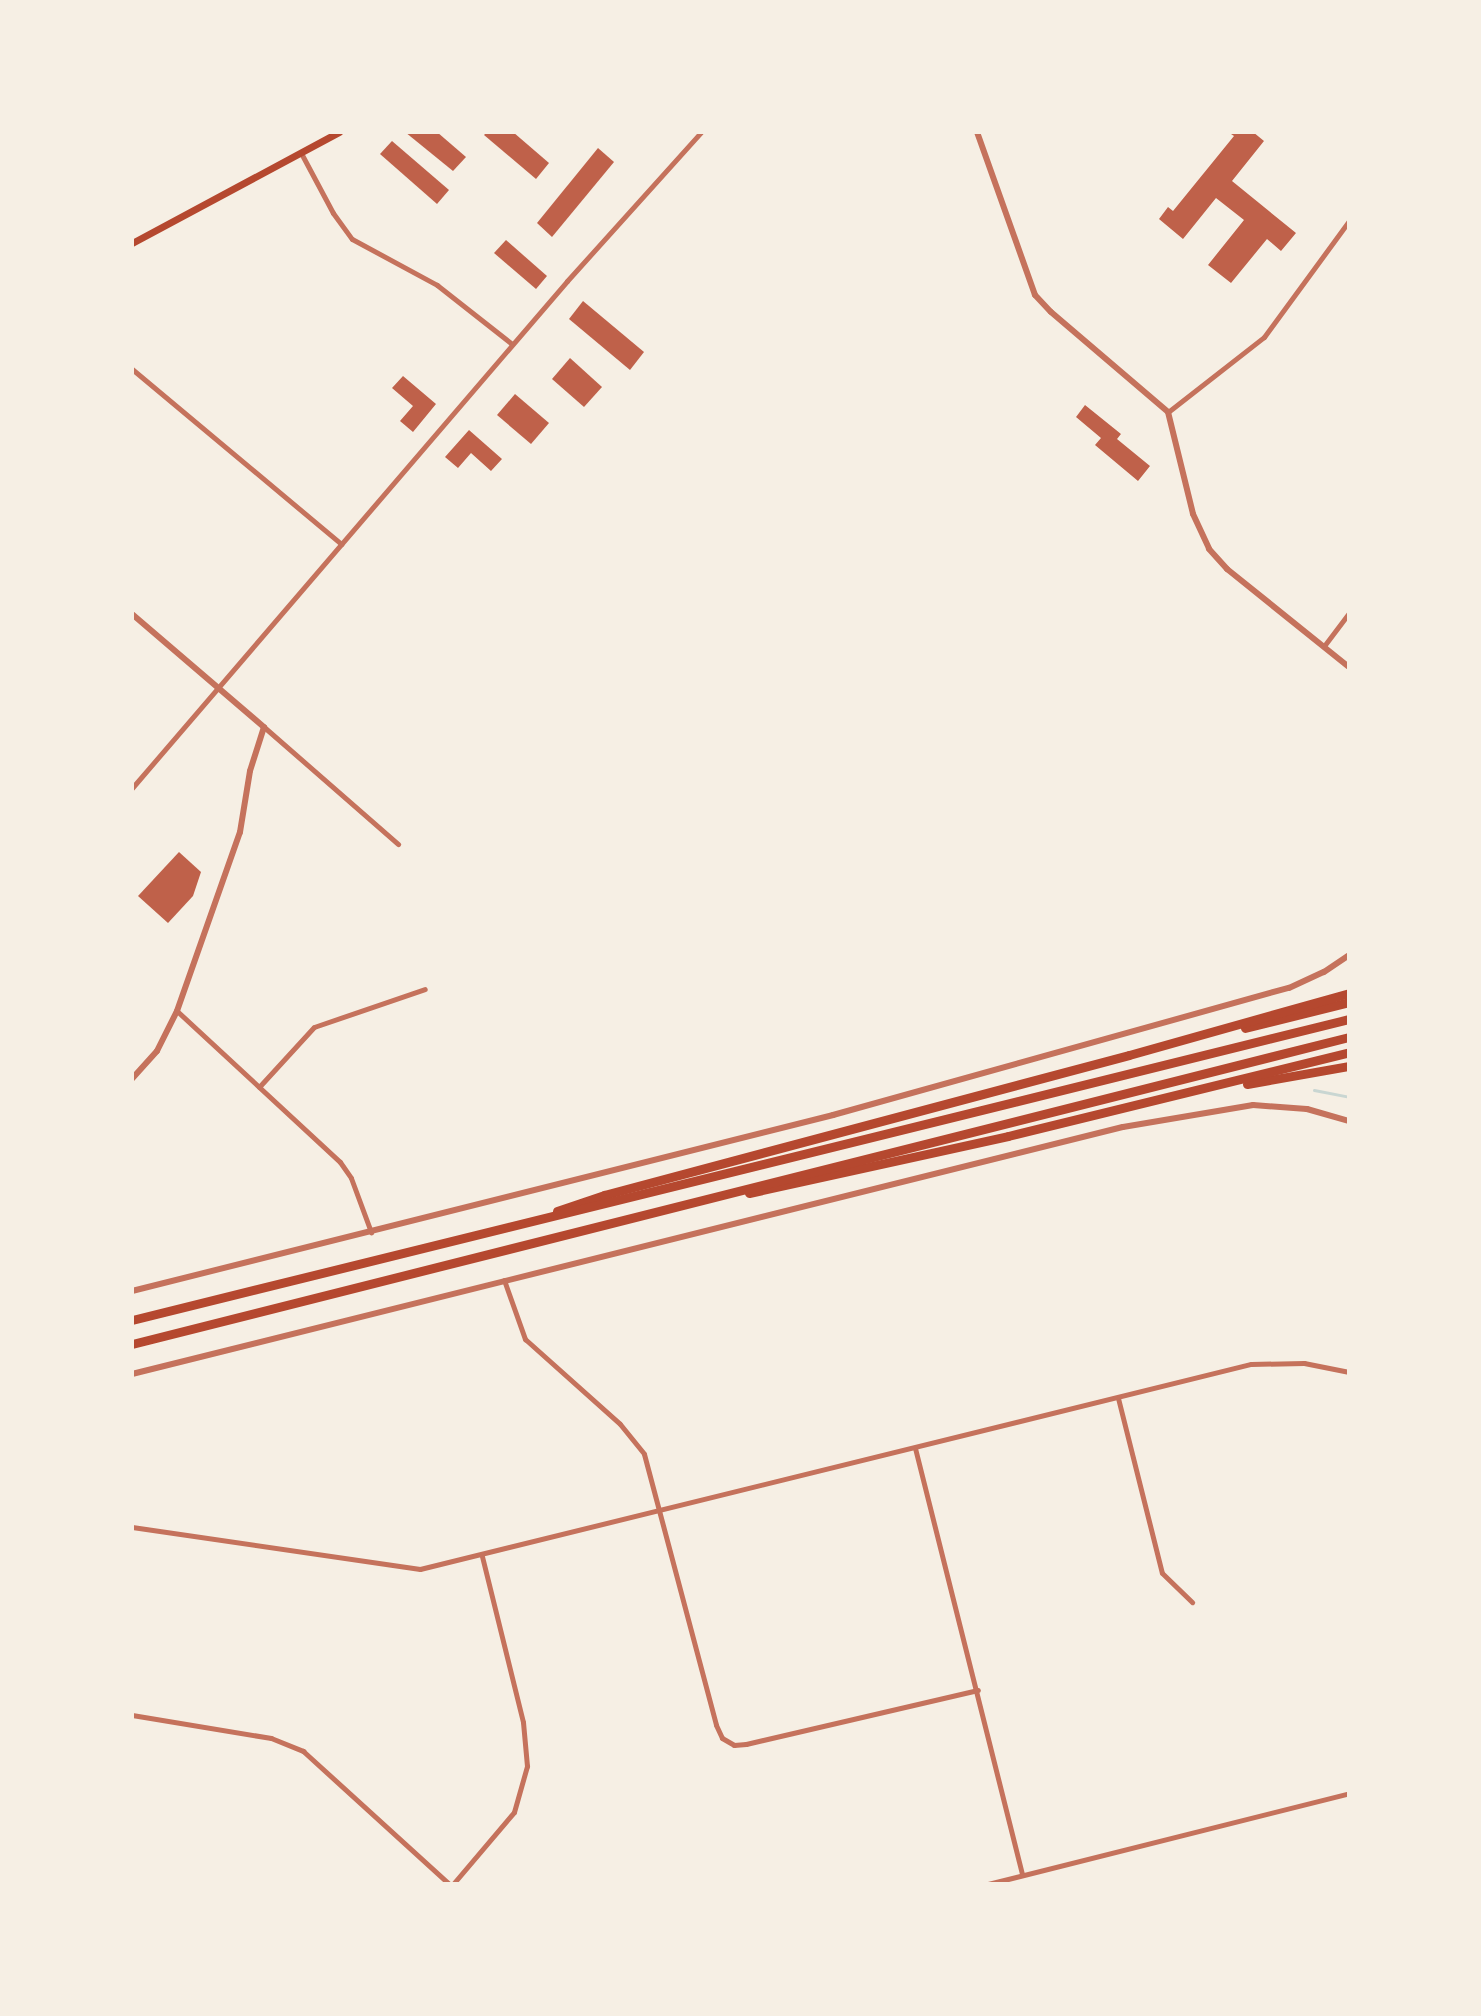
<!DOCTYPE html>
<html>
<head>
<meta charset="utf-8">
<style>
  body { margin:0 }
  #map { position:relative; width:1481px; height:2016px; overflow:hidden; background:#f6efe4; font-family:"Fira Sans Condensed",sans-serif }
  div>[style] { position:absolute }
  .stream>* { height:3px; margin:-1.5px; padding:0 1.5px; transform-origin:1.5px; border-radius:1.5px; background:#c9d6d2 }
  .building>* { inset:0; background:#bf614a }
  .minor>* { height:5px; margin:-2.5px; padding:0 2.5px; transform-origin:2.5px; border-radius:2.5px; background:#c5725c }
  .tertiary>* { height:6px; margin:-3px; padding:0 3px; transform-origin:3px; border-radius:3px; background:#c5725c }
  .secondary>* { height:7px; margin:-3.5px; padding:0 3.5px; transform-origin:3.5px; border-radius:3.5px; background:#b5482f }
  .motorway>* { height:9px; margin:-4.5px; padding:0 4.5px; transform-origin:4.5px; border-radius:4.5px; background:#b5482f }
  span { translate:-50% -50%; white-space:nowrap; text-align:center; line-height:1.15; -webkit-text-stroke:6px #f6efe4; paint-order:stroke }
  .frame { position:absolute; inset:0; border:134px solid #f6efe4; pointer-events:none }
</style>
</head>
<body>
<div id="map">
  <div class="stream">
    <div style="left:1314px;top:1090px;width:36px;rotate:11deg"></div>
  </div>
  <div class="building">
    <div style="clip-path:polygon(405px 132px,437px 132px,466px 157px,453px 171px)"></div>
    <div style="clip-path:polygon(487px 132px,513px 132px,549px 163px,536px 179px,484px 135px)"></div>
    <div style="clip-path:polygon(1228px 132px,1253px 132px,1264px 141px,1232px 181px,1296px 233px,1281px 251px,1267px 239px,1231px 283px,1208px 265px,1244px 220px,1216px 198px,1183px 239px,1159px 219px,1168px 207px,1173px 211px,1234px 136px)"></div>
    <div style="clip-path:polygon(392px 141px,449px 190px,437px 204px,380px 154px)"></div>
    <div style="clip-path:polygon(598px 148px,614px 162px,552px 237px,537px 223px)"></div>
    <div style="clip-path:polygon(506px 240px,547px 276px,536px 289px,494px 253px)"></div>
    <div style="clip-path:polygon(583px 301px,644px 352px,630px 370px,569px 319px)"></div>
    <div style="clip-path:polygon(570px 358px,602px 387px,584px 407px,552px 379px)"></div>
    <div style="clip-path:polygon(403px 376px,436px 404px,413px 432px,400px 421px,413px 406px,392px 388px)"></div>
    <div style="clip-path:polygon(515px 394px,549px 423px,531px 444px,497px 415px)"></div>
    <div style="clip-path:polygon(1085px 405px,1121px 434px,1117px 439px,1150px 466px,1138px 481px,1095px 445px,1101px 438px,1076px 417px)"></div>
    <div style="clip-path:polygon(469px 430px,502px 459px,491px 471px,471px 453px,458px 468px,445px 457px)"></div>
    <div style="clip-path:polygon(179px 852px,201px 872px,193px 896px,168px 923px,138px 896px)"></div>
  </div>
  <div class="minor">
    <div style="left:301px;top:153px;width:68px;rotate:61.9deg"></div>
    <div style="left:333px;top:213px;width:32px;rotate:54deg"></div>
    <div style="left:352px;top:239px;width:97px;rotate:28.4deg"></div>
    <div style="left:437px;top:285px;width:95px;rotate:38.2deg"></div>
    <div style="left:132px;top:369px;width:273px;rotate:39.9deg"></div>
    <div style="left:1168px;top:412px;width:122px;rotate:-38deg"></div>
    <div style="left:1264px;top:337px;width:144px;rotate:-53.8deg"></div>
    <div style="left:1324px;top:646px;width:41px;rotate:-52.9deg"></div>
    <div style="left:264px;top:727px;width:178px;rotate:41.1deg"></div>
    <div style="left:132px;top:788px;width:668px;rotate:-49.37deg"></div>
    <div style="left:567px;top:281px;width:200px;rotate:-48deg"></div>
    <div style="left:177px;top:1011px;width:222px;rotate:42.8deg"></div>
    <div style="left:340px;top:1162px;width:19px;rotate:55deg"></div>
    <div style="left:351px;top:1178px;width:58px;rotate:69.7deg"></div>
    <div style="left:259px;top:1087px;width:81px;rotate:-47.5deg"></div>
    <div style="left:314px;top:1027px;width:117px;rotate:-18.9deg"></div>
    <div style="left:504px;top:1280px;width:63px;rotate:70.4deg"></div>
    <div style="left:525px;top:1339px;width:127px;rotate:41.8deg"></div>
    <div style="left:620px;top:1424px;width:38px;rotate:51deg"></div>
    <div style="left:644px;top:1454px;width:280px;rotate:75.1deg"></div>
    <div style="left:716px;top:1725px;width:14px;rotate:65deg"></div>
    <div style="left:722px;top:1738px;width:14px;rotate:30deg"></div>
    <div style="left:734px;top:1745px;width:12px;rotate:-5deg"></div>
    <div style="left:746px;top:1744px;width:238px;rotate:-13.1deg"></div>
    <div style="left:1118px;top:1398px;width:180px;rotate:75.9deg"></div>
    <div style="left:1162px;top:1573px;width:42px;rotate:44deg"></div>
    <div style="left:915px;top:1448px;width:440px;rotate:75.9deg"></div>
    <div style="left:132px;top:1527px;width:291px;rotate:8.3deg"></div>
    <div style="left:420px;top:1569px;width:856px;rotate:-13.86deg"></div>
    <div style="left:1251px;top:1364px;width:53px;rotate:-1.1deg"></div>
    <div style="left:1304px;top:1363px;width:46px;rotate:11.3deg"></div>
    <div style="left:132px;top:1715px;width:141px;rotate:9.4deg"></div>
    <div style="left:271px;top:1738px;width:35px;rotate:22deg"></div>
    <div style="left:303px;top:1751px;width:197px;rotate:42.3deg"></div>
    <div style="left:453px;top:1884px;width:94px;rotate:-49.7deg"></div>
    <div style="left:514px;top:1812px;width:48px;rotate:-74.2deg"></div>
    <div style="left:527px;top:1766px;width:44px;rotate:-95.2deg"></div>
    <div style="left:523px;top:1722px;width:171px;rotate:-103.9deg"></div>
    <div style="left:988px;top:1884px;width:372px;rotate:-14.1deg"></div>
  </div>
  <div class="tertiary">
    <div style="left:977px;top:132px;width:173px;rotate:70.4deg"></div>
    <div style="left:1035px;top:295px;width:23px;rotate:47deg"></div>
    <div style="left:1051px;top:312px;width:154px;rotate:40.5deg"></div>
    <div style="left:1168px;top:412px;width:105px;rotate:76.2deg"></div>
    <div style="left:1193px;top:514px;width:38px;rotate:65deg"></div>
    <div style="left:1209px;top:549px;width:27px;rotate:48deg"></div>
    <div style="left:1227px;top:569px;width:156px;rotate:38.8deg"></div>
    <div style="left:132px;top:614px;width:174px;rotate:40.6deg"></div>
    <div style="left:264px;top:727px;width:46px;rotate:107.7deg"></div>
    <div style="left:250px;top:771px;width:62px;rotate:99.3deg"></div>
    <div style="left:240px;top:832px;width:190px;rotate:109.4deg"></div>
    <div style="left:177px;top:1011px;width:45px;rotate:116.6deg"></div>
    <div style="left:157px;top:1051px;width:38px;rotate:132deg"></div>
    <div style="left:132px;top:1291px;width:723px;rotate:-14.09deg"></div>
    <div style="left:833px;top:1115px;width:473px;rotate:-15.6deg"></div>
    <div style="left:1289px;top:988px;width:38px;rotate:-25deg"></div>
    <div style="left:1324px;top:972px;width:30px;rotate:-34deg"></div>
    <div style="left:132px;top:1374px;width:1021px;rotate:-14deg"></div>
    <div style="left:1123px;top:1127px;width:132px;rotate:-9.6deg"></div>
    <div style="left:1253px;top:1105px;width:54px;rotate:4.2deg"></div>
    <div style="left:1307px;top:1109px;width:44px;rotate:15.9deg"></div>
  </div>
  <div class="secondary">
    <div style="left:132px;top:243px;width:235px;rotate:-28.2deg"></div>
  </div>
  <div class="motorway">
    <div style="left:1245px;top:1028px;width:107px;rotate:-14deg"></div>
    <div style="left:1247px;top:1084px;width:104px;rotate:-10deg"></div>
    <div style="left:749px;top:1193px;width:265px;rotate:-12.4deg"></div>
    <div style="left:1008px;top:1136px;width:351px;rotate:-13.8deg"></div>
    <div style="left:557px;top:1211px;width:50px;rotate:-18.8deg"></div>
    <div style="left:604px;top:1195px;width:543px;rotate:-14.93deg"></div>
    <div style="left:1129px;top:1055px;width:229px;rotate:-15.7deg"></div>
    <div style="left:132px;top:1320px;width:1254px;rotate:-13.89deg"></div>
    <div style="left:132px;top:1344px;width:1255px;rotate:-14.16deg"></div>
  </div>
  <div class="frame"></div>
</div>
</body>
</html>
